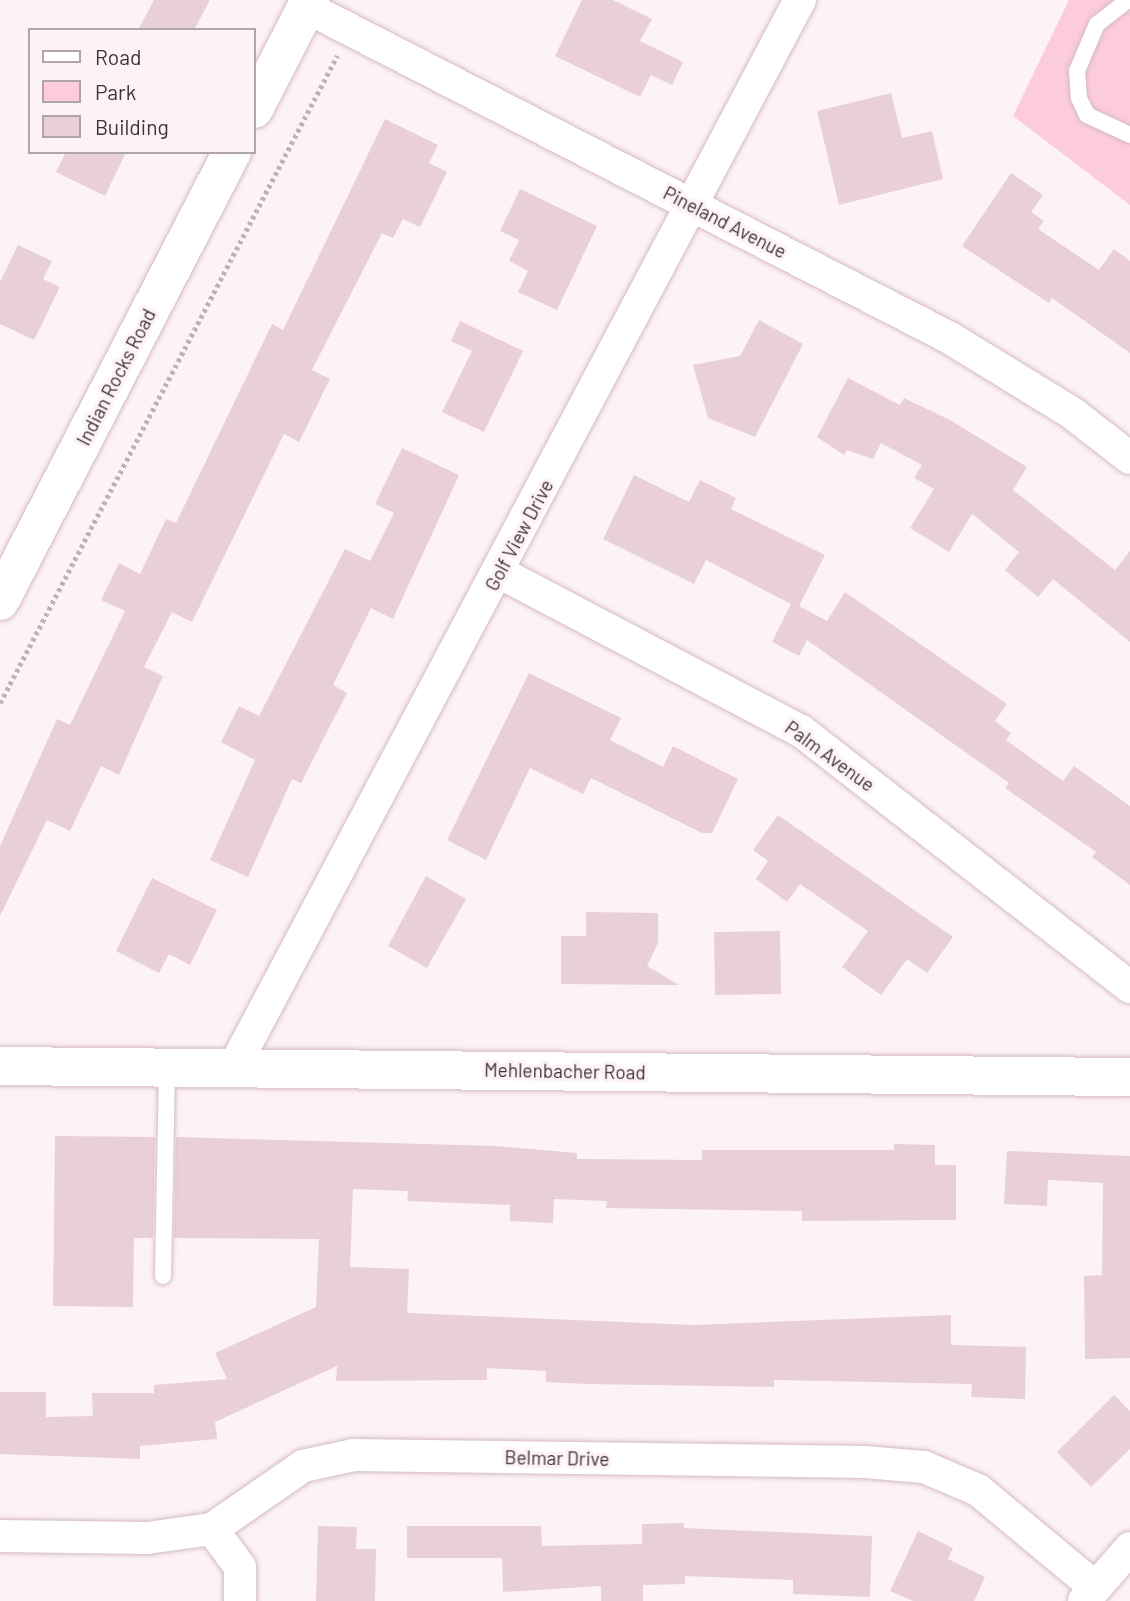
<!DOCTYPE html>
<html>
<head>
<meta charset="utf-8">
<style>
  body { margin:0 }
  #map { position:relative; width:1130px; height:1601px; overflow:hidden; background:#fdf2f5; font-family:Barlow,sans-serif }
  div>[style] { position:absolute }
  .green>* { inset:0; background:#fdccdb }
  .building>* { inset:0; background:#e9d0d8 }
  .path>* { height:4.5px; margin-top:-2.25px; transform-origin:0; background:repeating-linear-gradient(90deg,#bdb2b5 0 3.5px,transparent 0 7px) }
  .roads { filter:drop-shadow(0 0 2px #d4bbc2) drop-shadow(0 0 2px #d4bbc2) }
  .service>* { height:16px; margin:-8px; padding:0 8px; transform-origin:8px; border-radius:8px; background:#fff }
  .minor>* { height:32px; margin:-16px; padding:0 16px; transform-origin:16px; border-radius:16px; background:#fff }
  .tertiary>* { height:38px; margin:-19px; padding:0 19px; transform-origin:19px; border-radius:19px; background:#fff }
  span { translate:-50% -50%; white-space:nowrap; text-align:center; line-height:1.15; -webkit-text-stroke:7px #fdf2f5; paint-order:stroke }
  .street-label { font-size:19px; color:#3d3336 }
  .legend { position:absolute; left:28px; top:28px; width:228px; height:126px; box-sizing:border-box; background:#fdf2f5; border:2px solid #b0a6a9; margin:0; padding:9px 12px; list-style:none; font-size:21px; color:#3d3336 }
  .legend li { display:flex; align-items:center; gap:14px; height:35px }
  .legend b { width:35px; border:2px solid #b0a6a9 }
</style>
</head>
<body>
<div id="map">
  <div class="green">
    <div style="clip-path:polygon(1069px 0,1130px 0,1130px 205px,1013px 116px)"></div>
  </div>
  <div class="building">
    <div style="clip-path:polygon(154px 0,210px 0,194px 30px,138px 30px)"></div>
    <div style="clip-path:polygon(582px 0,613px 0,652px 19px,640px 41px,683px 62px,672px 85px,651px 75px,640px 97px,555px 56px)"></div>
    <div style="clip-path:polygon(891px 93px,902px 138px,932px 131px,943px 179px,839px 205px,817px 111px)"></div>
    <div style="clip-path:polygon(385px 119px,438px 145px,429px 163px,447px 172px,420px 227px,403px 219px,393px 238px,382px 233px,312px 370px,330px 379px,299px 442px,284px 434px,192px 622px,172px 612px,144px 667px,163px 676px,119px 775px,101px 766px,70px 831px,47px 820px,0 916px,0 846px,57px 719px,70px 725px,125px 611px,101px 600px,119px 563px,140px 574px,166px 519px,176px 523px,272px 324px,283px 330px)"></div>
    <div style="clip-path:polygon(66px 152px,126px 152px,105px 196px,56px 172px)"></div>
    <div style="clip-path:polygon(1011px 173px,1043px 195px,1031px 212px,1044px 221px,1038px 229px,1099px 270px,1114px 249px,1130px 261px,1130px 353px,1052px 298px,1049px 303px,962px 246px)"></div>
    <div style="clip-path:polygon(520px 189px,597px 226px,557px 310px,518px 292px,528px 271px,509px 261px,519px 240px,500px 231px)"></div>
    <div style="clip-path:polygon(18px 245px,52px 261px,43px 279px,60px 287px,34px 340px,0 324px,0 282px)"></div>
    <div style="clip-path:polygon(759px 320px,803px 344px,755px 437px,708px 418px,693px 365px,740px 356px)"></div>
    <div style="clip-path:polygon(460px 321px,523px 351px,484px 432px,442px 412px,472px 351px,451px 341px)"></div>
    <div style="clip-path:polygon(848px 378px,900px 405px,904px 398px,950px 420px,1027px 467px,1013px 490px,1115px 570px,1130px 551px,1130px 642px,1053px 579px,1038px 597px,1005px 570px,1019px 552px,972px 514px,949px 552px,910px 528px,934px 489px,914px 478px,922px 465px,881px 443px,873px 459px,847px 450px,844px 455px,817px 437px)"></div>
    <div style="clip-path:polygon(402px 448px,459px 475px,393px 619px,371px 608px,333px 685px,347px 693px,301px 783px,292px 779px,248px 877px,210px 860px,255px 760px,221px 742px,239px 706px,259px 716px,345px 549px,370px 561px,394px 513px,375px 504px)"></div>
    <div style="clip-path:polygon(634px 475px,689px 502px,700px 480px,736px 498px,731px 509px,825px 555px,799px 606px,827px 621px,845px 592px,1007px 704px,995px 721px,1011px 733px,1006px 740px,1063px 781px,1074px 766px,1130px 806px,1130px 885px,1092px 857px,1096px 852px,1005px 788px,1009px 783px,807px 640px,799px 656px,772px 642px,791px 604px,706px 560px,694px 584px,603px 539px)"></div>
    <div style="clip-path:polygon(529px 673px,621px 718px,610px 740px,663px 767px,673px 746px,738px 779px,712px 833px,702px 833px,591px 778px,583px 794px,530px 768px,486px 860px,447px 840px)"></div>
    <div style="clip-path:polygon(778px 815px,953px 937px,927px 973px,907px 959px,881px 995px,842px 967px,868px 931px,800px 884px,787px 902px,756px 879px,768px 861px,753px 850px)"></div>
    <div style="clip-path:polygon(426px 876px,466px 899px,427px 968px,388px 946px)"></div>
    <div style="clip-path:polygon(152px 878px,217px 910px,190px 965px,169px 954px,159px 973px,116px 951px)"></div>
    <div style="clip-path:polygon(586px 912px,658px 913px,658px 943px,647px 966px,679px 985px,561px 984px,561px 936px,586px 936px)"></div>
    <div style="clip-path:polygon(780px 931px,781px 994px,715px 995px,714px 932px)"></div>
    <div style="clip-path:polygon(55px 1136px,155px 1137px,153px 1238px,134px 1238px,133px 1307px,53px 1306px)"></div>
    <div style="clip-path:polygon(176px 1137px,495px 1146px,577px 1153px,577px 1159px,702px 1160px,702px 1150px,894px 1150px,894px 1144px,935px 1145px,935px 1165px,956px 1165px,956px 1220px,802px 1221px,802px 1211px,606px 1208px,607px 1201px,554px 1199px,553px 1223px,510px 1221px,510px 1205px,407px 1201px,408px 1191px,353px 1189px,350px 1267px,409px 1269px,407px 1313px,694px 1325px,951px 1315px,951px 1345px,1026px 1347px,1025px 1399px,971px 1397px,972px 1384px,774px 1380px,774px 1387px,586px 1384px,546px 1382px,546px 1371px,487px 1368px,487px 1380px,336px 1381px,337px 1366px,215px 1422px,217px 1439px,140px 1446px,140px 1459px,0 1454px,0 1392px,46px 1392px,46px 1417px,93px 1416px,92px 1393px,154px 1393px,154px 1385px,227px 1379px,215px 1353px,316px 1307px,319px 1239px,174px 1238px)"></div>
    <div style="clip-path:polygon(1007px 1151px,1130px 1156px,1130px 1358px,1085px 1359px,1084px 1276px,1102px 1275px,1103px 1183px,1048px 1180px,1047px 1206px,1004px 1204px)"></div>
    <div style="clip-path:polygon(1114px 1395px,1130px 1411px,1130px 1449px,1091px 1487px,1057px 1452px)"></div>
    <div style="clip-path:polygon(684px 1523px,684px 1528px,872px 1536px,870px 1597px,793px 1594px,793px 1580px,685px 1576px,685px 1584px,643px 1585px,643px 1601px,601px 1601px,601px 1586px,503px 1592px,502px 1558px,407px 1558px,407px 1526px,541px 1526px,542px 1546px,642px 1544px,642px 1524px)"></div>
    <div style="clip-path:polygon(318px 1526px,357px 1527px,356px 1549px,376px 1549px,375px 1601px,316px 1601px)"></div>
    <div style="clip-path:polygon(918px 1531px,953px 1548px,948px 1559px,985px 1577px,974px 1601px,913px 1601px,890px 1591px)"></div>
  </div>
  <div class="path">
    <div style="left:0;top:703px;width:730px;rotate:-62.49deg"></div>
  </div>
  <div class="roads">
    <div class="service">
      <div style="left:1128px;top:0;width:39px;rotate:142deg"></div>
      <div style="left:1097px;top:24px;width:51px;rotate:113.1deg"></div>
      <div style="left:1077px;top:71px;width:27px;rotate:86deg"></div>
      <div style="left:1079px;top:98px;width:19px;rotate:65deg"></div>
      <div style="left:1087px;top:115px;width:47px;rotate:24.9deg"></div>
      <div style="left:163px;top:1276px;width:209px;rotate:-88.9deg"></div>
    </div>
    <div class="minor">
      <div style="left:306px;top:7px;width:724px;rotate:27.2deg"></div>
      <div style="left:950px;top:338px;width:143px;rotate:31.6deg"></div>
      <div style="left:1072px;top:413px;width:73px;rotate:37.8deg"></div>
      <div style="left:499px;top:572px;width:341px;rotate:27.8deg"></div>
      <div style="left:801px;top:731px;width:417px;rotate:37.9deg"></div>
      <div style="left:234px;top:1067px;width:1208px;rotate:-62.06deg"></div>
      <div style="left:212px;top:1529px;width:47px;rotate:53.6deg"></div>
      <div style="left:240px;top:1567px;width:34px;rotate:90deg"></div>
      <div style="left:0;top:1536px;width:147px;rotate:0.8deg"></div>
      <div style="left:147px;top:1538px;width:66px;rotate:-7.9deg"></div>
      <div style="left:212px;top:1529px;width:111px;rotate:-34.7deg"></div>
      <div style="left:303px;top:1466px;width:52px;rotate:-12.2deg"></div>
      <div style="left:354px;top:1455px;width:511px;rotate:0.78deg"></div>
      <div style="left:865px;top:1462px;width:59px;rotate:4.8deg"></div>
      <div style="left:924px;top:1467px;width:59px;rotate:23.1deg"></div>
      <div style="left:978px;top:1490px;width:152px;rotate:39.7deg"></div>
      <div style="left:1084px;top:1601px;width:70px;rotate:-49deg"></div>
    </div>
    <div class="tertiary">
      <div style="left:254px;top:109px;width:123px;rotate:-62.8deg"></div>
      <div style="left:0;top:601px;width:505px;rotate:-62.67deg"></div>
      <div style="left:0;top:1066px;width:1130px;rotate:0.56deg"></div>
    </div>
  </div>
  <div class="street-label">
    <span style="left:725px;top:222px;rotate:27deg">Pineland Avenue</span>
    <span style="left:116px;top:377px;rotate:-63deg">Indian Rocks Road</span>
    <span style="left:519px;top:535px;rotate:-62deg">Golf View Drive</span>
    <span style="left:830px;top:756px;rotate:36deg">Palm Avenue</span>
    <span style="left:565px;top:1071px;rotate:1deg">Mehlenbacher Road</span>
    <span style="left:557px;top:1458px;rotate:1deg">Belmar Drive</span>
  </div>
  <ul class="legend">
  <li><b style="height:9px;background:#fff"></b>Road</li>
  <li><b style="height:19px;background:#fdccdb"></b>Park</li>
  <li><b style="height:19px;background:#e9d0d8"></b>Building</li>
  </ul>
</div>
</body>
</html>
